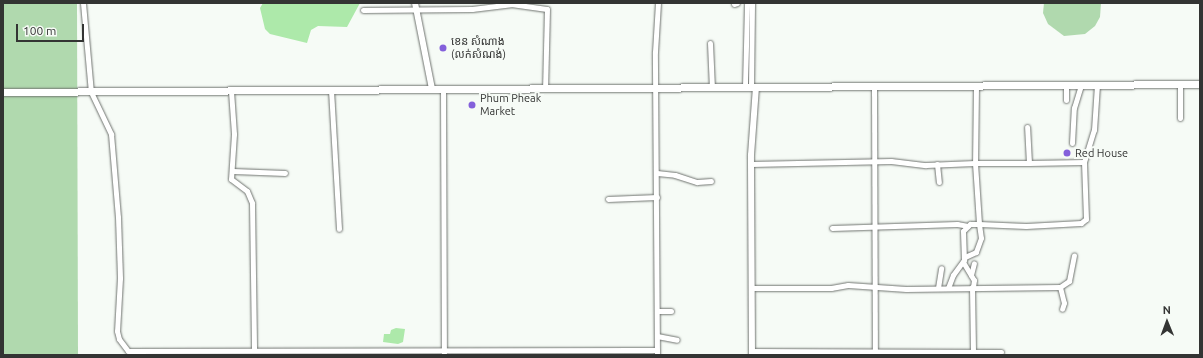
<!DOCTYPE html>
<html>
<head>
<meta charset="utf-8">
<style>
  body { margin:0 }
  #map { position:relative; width:1203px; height:358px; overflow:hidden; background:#f6fbf6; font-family:Ubuntu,"Noto Sans Khmer",sans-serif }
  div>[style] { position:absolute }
  .green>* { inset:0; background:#b0d9ae }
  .water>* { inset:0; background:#ade9aa }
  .roads { filter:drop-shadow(0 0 1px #6f736f) drop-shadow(0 0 1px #6f736f) }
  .minor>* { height:5px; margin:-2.5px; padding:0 2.5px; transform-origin:2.5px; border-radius:2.5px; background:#fff }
  .tertiary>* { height:6px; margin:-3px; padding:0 3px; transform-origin:3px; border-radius:3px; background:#fff }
  .secondary>* { height:7px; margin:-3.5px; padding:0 3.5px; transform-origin:3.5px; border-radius:3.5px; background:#fff }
  .dots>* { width:11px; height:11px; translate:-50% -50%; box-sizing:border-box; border:2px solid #f6fbf6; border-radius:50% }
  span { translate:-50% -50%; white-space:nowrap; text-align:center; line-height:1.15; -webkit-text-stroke:4px #f6fbf6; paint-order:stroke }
  .poi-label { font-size:11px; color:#333433 }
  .left { translate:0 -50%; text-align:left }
  .frame { position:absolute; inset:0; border:4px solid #333433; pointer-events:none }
  .north { position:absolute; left:1147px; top:302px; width:40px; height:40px; -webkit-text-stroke:3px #f6fbf6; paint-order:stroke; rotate:359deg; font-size:11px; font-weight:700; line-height:16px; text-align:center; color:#333433 }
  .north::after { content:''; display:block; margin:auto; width:14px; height:18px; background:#333433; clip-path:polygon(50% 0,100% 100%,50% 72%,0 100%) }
  .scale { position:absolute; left:16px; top:24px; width:68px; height:18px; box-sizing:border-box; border:2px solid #333433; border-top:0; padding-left:5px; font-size:12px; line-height:14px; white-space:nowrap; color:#333433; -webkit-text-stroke:3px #f6fbf6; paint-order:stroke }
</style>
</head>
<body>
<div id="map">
  <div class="green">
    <div style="clip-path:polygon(3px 3px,77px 3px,78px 355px,3px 355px)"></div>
    <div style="clip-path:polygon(1044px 3px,1101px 3px,1100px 17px,1095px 26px,1085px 34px,1064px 36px,1048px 24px,1043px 13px)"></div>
  </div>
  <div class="water">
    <div style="clip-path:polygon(263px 3px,360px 3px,347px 27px,318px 26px,311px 30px,307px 43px,270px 34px,265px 29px,260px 8px)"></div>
    <div style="clip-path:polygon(396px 328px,405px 329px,403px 342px,398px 344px,383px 342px,384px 334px,390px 334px,391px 330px)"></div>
  </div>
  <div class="roads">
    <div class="minor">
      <div style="left:83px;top:3px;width:89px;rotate:84.9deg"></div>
      <div style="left:91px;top:92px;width:47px;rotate:64.5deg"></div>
      <div style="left:111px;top:134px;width:83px;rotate:85.2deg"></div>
      <div style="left:118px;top:217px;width:61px;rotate:88.1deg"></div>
      <div style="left:120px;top:278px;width:53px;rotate:93.2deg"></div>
      <div style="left:117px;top:331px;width:8px;rotate:76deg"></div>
      <div style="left:119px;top:339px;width:15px;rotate:53deg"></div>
      <div style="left:128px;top:351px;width:529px;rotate:-0.11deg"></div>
      <div style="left:734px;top:4px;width:3px;rotate:-18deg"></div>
      <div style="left:363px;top:10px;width:109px;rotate:-0.5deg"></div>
      <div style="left:472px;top:9px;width:39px;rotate:-7deg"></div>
      <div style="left:511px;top:4px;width:36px;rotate:8deg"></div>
      <div style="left:547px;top:9px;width:80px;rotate:91.4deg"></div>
      <div style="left:710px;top:43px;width:45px;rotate:87.5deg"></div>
      <div style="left:1180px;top:85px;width:33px;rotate:90deg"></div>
      <div style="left:874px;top:86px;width:265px;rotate:89.8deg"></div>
      <div style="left:976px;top:86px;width:77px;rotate:90.7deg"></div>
      <div style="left:975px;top:163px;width:54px"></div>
      <div style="left:1029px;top:163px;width:36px;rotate:-93deg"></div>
      <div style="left:745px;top:87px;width:84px;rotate:-88.6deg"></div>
      <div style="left:751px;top:87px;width:84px;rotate:-89.3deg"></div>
      <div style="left:443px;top:89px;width:266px;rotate:89.8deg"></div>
      <div style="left:331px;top:90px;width:139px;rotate:86.7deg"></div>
      <div style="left:231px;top:91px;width:43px;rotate:86deg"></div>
      <div style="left:234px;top:134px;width:45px;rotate:93.8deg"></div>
      <div style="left:231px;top:179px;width:20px;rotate:37deg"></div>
      <div style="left:247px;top:191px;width:13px;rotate:67deg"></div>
      <div style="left:252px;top:203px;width:147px;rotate:89.2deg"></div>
      <div style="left:1066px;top:100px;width:15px;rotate:-90deg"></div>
      <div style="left:1072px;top:143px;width:35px;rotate:-87deg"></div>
      <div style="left:1074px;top:108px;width:24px;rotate:-73deg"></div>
      <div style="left:1029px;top:163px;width:55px;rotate:-1deg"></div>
      <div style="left:751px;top:164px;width:140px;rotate:-1.2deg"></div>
      <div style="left:891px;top:161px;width:35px;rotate:7deg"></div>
      <div style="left:926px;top:165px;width:49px;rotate:-2.3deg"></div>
      <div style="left:975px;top:163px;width:61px;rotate:86.2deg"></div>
      <div style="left:979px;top:224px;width:47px;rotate:2.4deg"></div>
      <div style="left:1026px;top:226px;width:55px;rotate:-3.1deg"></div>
      <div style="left:1081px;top:223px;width:6px;rotate:-39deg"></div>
      <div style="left:1086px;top:219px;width:57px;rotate:-92deg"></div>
      <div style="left:1084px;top:162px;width:34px;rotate:-73deg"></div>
      <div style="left:1094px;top:130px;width:45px;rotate:-86.2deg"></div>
      <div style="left:937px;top:164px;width:18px;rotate:84deg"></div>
      <div style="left:233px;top:171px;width:52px;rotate:2.2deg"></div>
      <div style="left:657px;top:173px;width:18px;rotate:6deg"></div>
      <div style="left:675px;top:175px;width:23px;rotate:18deg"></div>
      <div style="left:697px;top:182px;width:14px;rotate:-4deg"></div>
      <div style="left:608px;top:199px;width:49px;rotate:-2.3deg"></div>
      <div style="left:832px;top:228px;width:125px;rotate:-1.8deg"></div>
      <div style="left:957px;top:224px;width:11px;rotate:10deg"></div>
      <div style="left:963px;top:262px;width:21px;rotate:59deg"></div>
      <div style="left:974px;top:280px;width:7px;rotate:98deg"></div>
      <div style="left:971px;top:275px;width:12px;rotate:-76deg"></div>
      <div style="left:972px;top:287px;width:63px;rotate:89.1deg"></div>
      <div style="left:1060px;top:287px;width:16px;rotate:76deg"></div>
      <div style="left:1064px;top:303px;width:6px;rotate:108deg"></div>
      <div style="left:753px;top:288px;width:78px"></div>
      <div style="left:831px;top:288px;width:17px;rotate:-10deg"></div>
      <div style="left:848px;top:285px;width:58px;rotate:3.9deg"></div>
      <div style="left:906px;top:289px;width:154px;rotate:-0.7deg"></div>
      <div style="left:1060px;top:287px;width:11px;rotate:-34deg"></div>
      <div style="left:1069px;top:281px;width:26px;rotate:-79deg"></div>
      <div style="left:938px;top:288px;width:20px;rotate:-81deg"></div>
      <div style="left:948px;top:288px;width:14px;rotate:-69deg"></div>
      <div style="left:953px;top:275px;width:19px;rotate:-54deg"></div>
      <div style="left:964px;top:260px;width:29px;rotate:-92deg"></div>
      <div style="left:963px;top:231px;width:10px;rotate:-45deg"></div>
      <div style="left:970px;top:224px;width:9px"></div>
      <div style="left:979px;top:224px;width:14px;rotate:82deg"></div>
      <div style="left:981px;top:238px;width:15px;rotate:110deg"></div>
      <div style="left:976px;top:252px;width:12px;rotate:156deg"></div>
      <div style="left:657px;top:311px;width:14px"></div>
      <div style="left:657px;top:336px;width:20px;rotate:11deg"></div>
      <div style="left:752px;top:351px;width:249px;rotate:0.2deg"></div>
      <div style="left:657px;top:355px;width:303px;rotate:-90.4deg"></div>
      <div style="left:655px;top:52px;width:49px;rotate:-86.5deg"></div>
    </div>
    <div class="tertiary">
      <div style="left:415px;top:3px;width:88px;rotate:78.8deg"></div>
      <div style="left:752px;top:355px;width:200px;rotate:-90.3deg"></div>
      <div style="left:751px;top:155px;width:68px;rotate:-85.8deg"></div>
    </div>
    <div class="secondary">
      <div style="left:3px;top:92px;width:1197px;rotate:-0.38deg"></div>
    </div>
  </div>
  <div class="dots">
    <div style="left:443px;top:48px;background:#8460db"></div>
    <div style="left:472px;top:105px;background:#8460db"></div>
    <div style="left:1067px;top:153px;background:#8460db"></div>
  </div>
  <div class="poi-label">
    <span class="left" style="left:451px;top:48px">ខេន សំណាង<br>(លក់សំណង់)</span>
    <span class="left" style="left:480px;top:105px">Phum Pheak<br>Market</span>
    <span class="left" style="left:1075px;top:153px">Red House</span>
  </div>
  <div class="frame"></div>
  <div class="north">N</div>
  <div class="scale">100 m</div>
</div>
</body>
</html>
